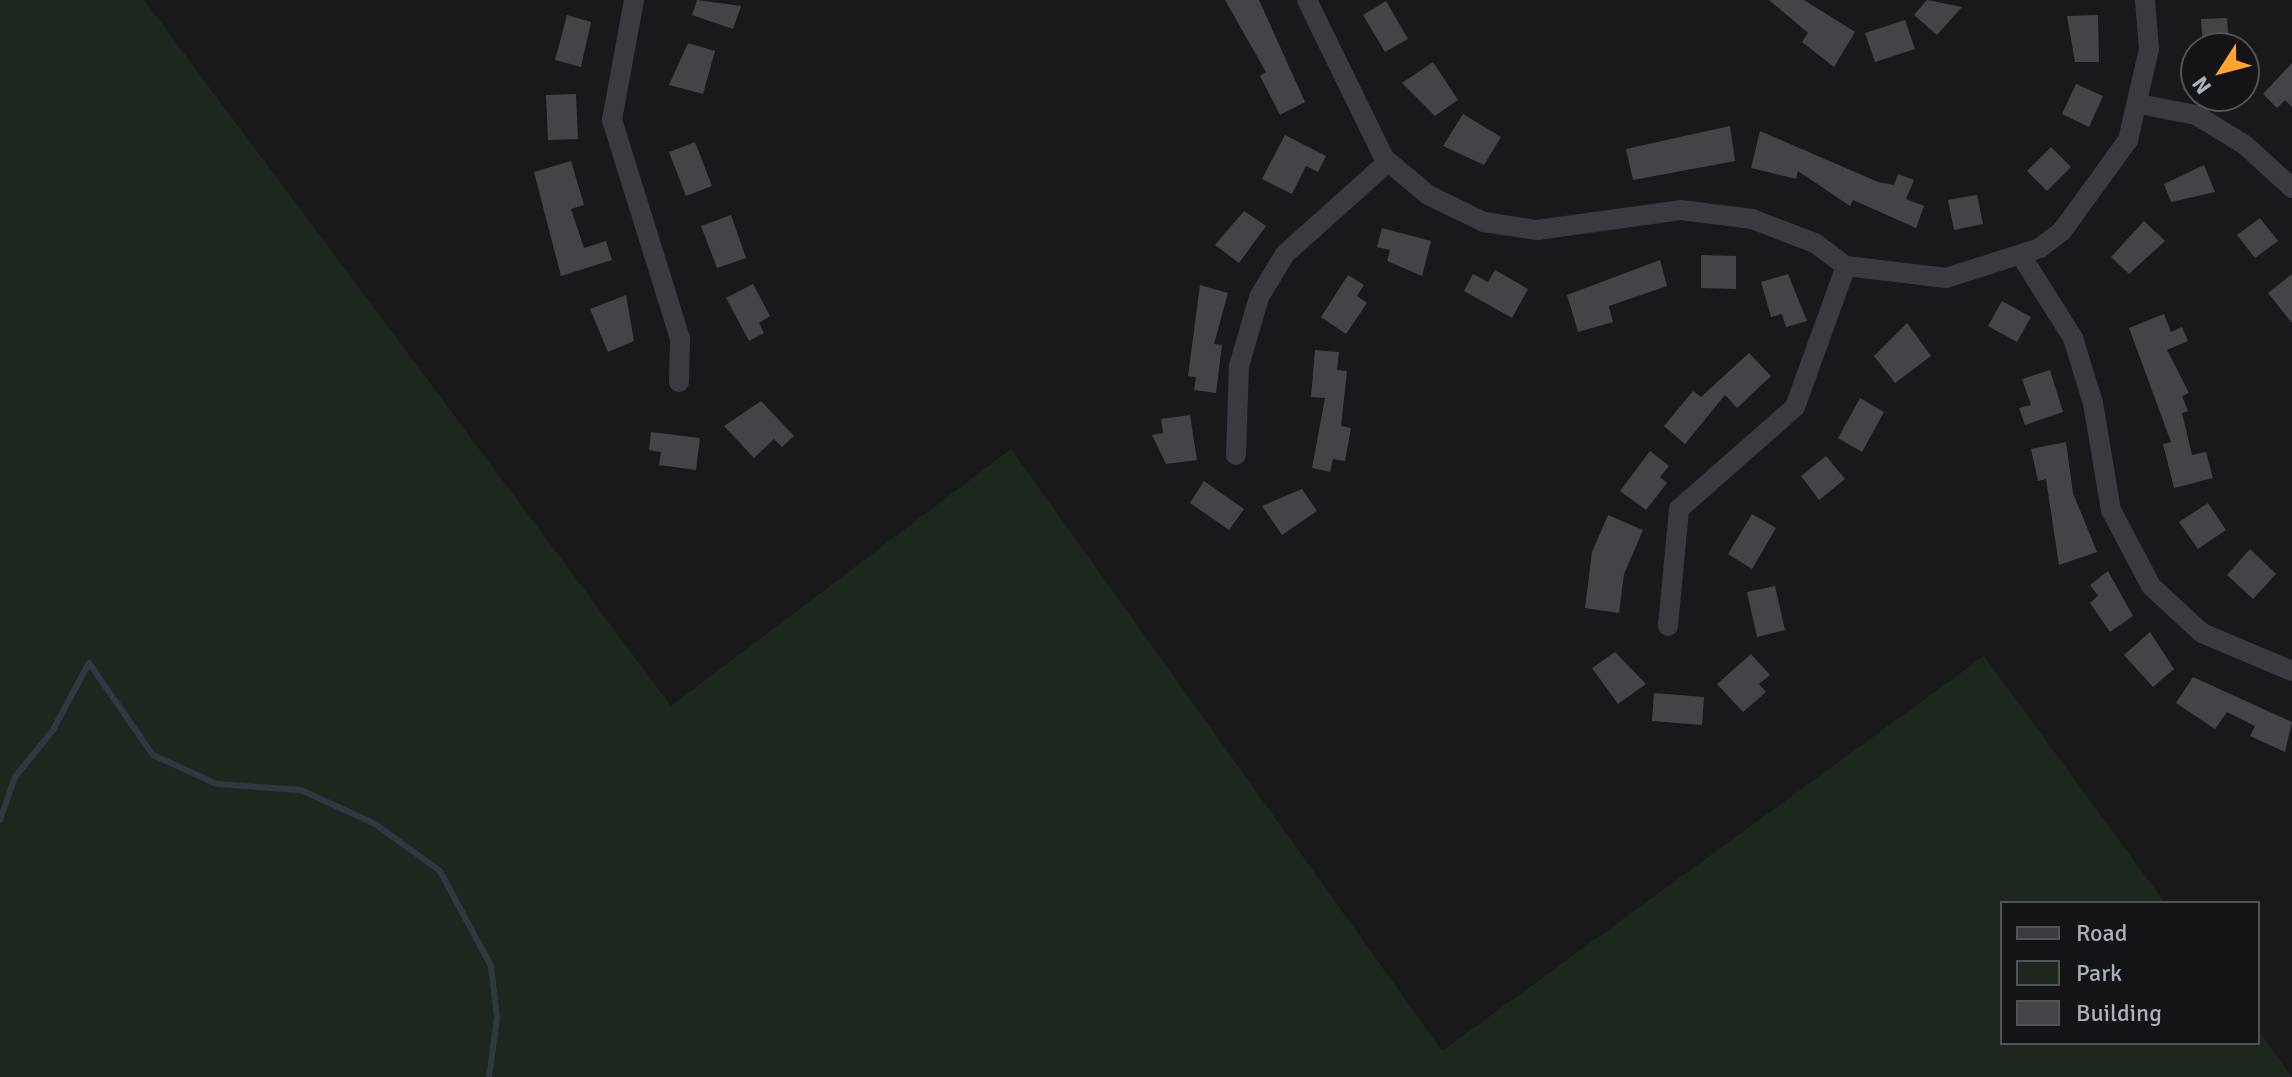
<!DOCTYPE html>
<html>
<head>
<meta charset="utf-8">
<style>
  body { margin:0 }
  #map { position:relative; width:2292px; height:1077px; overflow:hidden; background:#19191b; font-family:Signika,sans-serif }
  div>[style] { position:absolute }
  .green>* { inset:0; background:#1e271e }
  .stream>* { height:6px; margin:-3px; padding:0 3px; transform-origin:3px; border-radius:3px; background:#2d3a41 }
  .building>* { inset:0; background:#434448 }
  .minor>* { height:20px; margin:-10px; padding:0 10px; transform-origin:10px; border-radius:10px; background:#393b41 }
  span { translate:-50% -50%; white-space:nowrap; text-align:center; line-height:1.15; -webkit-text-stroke:8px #141416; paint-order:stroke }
  .legend { position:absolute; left:2000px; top:901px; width:260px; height:144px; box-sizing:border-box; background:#141416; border:2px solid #505358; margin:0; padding:10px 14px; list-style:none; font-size:24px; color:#aab1bc }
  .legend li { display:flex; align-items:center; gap:16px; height:40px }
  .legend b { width:40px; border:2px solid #505358 }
  .north { position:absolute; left:2180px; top:32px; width:80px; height:80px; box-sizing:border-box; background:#141416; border:2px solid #505358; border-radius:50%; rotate:234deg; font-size:22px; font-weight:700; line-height:32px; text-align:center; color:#aab1bc }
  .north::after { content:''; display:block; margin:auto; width:28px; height:36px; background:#ffa42d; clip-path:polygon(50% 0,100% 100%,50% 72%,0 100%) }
</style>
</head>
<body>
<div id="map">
  <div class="green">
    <div style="clip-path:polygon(0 0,144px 0,671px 706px,1011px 449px,1442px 1051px,1984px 656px,2165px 903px,2002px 903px,2002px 1043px,2258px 1043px,2258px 1030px,2292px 1077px,0 1077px)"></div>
  </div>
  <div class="stream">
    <div style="left:0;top:820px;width:46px;rotate:-70.8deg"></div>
    <div style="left:15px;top:777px;width:60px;rotate:-51deg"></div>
    <div style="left:53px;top:730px;width:76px;rotate:-61.8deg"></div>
    <div style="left:89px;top:663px;width:112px;rotate:55.2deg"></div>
    <div style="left:153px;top:755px;width:70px;rotate:24.4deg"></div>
    <div style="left:217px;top:784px;width:84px;rotate:4.1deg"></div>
    <div style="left:301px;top:790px;width:81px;rotate:24.7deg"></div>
    <div style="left:375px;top:824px;width:80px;rotate:35.9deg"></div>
    <div style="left:440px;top:871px;width:108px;rotate:61.8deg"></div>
    <div style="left:491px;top:966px;width:52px;rotate:83.4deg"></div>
    <div style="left:497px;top:1018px;width:60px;rotate:97.7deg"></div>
  </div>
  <div class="building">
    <div style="clip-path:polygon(697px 0,741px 6px,733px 29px,692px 15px)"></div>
    <div style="clip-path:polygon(1225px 0,1259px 0,1305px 102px,1280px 115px,1260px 76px,1266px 72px)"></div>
    <div style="clip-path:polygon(1769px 0,1804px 0,1855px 32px,1834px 67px,1802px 42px,1808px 33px)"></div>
    <div style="clip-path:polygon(1927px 0,1962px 7px,1937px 35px,1914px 15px)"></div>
    <div style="clip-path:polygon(1386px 1px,1408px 39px,1385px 52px,1363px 15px)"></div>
    <div style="clip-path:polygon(567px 15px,591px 22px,581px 67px,555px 60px)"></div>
    <div style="clip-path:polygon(2098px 15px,2099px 62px,2075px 62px,2067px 16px)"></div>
    <div style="clip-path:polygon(2227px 18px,2229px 48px,2203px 48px,2201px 19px)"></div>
    <div style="clip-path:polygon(1905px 20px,1915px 49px,1875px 62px,1865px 33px)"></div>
    <div style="clip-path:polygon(688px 43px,715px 51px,703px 94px,669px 85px)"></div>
    <div style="clip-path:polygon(1433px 62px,1458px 100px,1435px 116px,1402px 83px)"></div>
    <div style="clip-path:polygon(2292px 63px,2292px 107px,2285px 100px,2277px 108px,2263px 94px)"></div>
    <div style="clip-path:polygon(2076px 84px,2103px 96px,2089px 127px,2062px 114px)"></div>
    <div style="clip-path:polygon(576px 94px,578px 139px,548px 140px,546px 95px)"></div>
    <div style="clip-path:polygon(1463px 114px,1501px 137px,1484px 165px,1443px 146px)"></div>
    <div style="clip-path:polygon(1730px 126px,1735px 161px,1633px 180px,1626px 149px)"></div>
    <div style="clip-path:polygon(1760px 131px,1878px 182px,1894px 185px,1898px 174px,1914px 180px,1906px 199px,1924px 206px,1916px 228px,1853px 200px,1850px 206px,1798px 171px,1796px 179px,1751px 168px)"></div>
    <div style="clip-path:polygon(1285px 135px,1326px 156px,1318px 172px,1306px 166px,1292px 194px,1262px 179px)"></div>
    <div style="clip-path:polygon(695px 142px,712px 186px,686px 196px,669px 152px)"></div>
    <div style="clip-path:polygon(2051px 147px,2071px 167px,2047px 191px,2027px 171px)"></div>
    <div style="clip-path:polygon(571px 161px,584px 205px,571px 209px,584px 248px,606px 241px,612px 260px,561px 276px,534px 172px)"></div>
    <div style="clip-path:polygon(2204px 165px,2215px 192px,2171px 202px,2164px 184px)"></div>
    <div style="clip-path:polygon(1977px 195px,1983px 224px,1954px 230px,1948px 200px)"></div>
    <div style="clip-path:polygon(1244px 211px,1266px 226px,1239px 263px,1215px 245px)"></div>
    <div style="clip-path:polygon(731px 215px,746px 258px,717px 268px,701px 226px)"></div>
    <div style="clip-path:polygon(2260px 218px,2278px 241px,2255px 258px,2237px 235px)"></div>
    <div style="clip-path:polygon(2144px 221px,2165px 241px,2129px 274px,2111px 257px)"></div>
    <div style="clip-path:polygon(1382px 228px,1431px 241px,1422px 276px,1387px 261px,1390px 250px,1377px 247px)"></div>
    <div style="clip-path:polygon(1701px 255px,1736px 256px,1736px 289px,1701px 288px)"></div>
    <div style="clip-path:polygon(1660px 260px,1667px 286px,1609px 306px,1613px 322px,1578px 332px,1567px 295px)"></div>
    <div style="clip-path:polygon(1495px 270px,1528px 289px,1512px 318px,1464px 291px,1473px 274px,1488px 282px)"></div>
    <div style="clip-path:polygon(1788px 274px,1807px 321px,1786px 327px,1782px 314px,1771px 317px,1761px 282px)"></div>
    <div style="clip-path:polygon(2292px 274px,2292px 323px,2268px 293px)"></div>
    <div style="clip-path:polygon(1348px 275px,1364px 285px,1357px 296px,1367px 303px,1346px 334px,1321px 317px)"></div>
    <div style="clip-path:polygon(753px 284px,770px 316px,759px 323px,764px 333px,749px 341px,726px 298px)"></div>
    <div style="clip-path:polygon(1200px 285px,1228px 293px,1214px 344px,1222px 345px,1216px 393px,1194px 390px,1196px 377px,1188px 376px)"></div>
    <div style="clip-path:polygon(626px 295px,634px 341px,608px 352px,590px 309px)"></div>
    <div style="clip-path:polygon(2002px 301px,2031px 317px,2017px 342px,1988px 326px)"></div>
    <div style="clip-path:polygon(2164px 314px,2171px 332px,2182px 327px,2188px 341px,2167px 350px,2189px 393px,2182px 396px,2188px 411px,2182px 413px,2192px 455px,2206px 452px,2213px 478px,2174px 488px,2163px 444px,2171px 442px,2129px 328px)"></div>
    <div style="clip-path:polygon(1907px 323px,1931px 356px,1895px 383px,1874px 356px)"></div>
    <div style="clip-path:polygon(1315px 350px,1339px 352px,1337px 370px,1347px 371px,1341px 426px,1351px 428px,1345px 461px,1333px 459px,1330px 472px,1312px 468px,1325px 398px,1311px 397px)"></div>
    <div style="clip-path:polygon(1749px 353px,1771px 376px,1737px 408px,1725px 395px,1685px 444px,1664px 426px,1693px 391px,1701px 397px)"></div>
    <div style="clip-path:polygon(2050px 370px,2063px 412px,2025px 425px,2019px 408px,2031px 405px,2022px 379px)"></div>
    <div style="clip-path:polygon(1860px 398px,1884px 412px,1862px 452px,1838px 438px)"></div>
    <div style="clip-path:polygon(761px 401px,794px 436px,782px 447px,774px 439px,754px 458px,724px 426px)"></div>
    <div style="clip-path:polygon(1190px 415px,1197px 460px,1166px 464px,1152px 435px,1163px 433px,1161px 419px)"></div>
    <div style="clip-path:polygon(651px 432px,700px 438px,696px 470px,659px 465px,661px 452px,649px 450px)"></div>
    <div style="clip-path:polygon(2066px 442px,2073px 493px,2097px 552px,2059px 565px,2046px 479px,2038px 481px,2031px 449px)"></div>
    <div style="clip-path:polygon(1650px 451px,1669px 466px,1660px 477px,1667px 483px,1646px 510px,1620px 491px)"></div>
    <div style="clip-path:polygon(1826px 456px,1845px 479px,1819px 500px,1801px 476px)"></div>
    <div style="clip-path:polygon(1204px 481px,1244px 509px,1229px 530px,1190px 503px)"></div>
    <div style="clip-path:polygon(1302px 489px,1317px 511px,1282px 535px,1262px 506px)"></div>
    <div style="clip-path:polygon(2208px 503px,2226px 530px,2198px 549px,2179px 522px)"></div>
    <div style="clip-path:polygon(1752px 514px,1776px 528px,1752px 569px,1728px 554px)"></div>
    <div style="clip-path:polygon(1608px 515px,1643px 530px,1624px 574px,1619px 613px,1585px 608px,1592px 552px)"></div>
    <div style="clip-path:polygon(2250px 549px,2276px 574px,2253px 599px,2227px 575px)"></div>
    <div style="clip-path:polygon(2108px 571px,2133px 616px,2110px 632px,2090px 603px,2098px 596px,2090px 585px)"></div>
    <div style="clip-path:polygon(1775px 586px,1785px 630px,1757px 637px,1747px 592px)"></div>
    <div style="clip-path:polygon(2150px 632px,2174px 669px,2153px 687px,2124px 655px)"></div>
    <div style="clip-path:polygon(1615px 652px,1646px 684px,1618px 704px,1592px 668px)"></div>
    <div style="clip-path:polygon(1751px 654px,1770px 675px,1759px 684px,1766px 692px,1743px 712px,1717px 684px)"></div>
    <div style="clip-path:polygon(2193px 677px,2292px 722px,2285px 752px,2250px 736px,2255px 726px,2227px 712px,2215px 729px,2176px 703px)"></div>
    <div style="clip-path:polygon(1654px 693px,1704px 697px,1702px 725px,1652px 721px)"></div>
  </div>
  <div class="minor">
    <div style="left:634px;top:0;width:122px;rotate:100.4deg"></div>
    <div style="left:612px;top:120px;width:228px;rotate:72.7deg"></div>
    <div style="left:680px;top:338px;width:44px;rotate:91.3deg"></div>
    <div style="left:1307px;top:0;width:176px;rotate:64deg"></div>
    <div style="left:1384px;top:158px;width:57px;rotate:40.1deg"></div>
    <div style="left:1428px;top:195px;width:62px;rotate:25.7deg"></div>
    <div style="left:1484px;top:222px;width:54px;rotate:8.6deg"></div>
    <div style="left:1537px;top:230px;width:145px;rotate:-7.9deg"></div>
    <div style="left:1681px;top:210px;width:72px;rotate:7.2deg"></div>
    <div style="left:1752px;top:219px;width:67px;rotate:20.9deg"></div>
    <div style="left:1815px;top:243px;width:39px;rotate:37deg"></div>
    <div style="left:1846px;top:266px;width:101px;rotate:6.8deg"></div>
    <div style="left:1946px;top:278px;width:99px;rotate:-17.7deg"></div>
    <div style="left:2040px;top:248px;width:28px;rotate:-38deg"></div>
    <div style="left:2062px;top:231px;width:112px;rotate:-54deg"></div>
    <div style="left:2128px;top:140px;width:93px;rotate:-77deg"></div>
    <div style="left:2149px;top:49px;width:49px;rotate:-94.7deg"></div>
    <div style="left:2139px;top:104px;width:58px;rotate:10.9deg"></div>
    <div style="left:2196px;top:115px;width:57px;rotate:31.5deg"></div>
    <div style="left:2245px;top:145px;width:64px;rotate:42.5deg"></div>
    <div style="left:2022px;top:257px;width:96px;rotate:57.8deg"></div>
    <div style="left:2073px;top:338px;width:68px;rotate:72.9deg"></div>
    <div style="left:2093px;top:403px;width:109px;rotate:80.5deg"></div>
    <div style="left:2111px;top:510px;width:86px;rotate:62.2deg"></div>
    <div style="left:2151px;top:586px;width:69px;rotate:42.7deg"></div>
    <div style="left:2202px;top:633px;width:98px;rotate:22.9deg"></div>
    <div style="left:1236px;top:455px;width:89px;rotate:-88.1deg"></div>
    <div style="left:1239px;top:366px;width:72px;rotate:-73.8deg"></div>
    <div style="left:1259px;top:297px;width:50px;rotate:-58.8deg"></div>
    <div style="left:1285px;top:254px;width:138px;rotate:-41.8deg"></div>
    <div style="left:1668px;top:626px;width:118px;rotate:-84.6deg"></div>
    <div style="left:1679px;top:509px;width:154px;rotate:-41.3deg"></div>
    <div style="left:1795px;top:407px;width:150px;rotate:-70.1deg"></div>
  </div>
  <ul class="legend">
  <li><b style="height:10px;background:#393b41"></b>Road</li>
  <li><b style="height:22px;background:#1e271e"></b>Park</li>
  <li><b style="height:22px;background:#434448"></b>Building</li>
  </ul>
  <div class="north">N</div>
</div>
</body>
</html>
